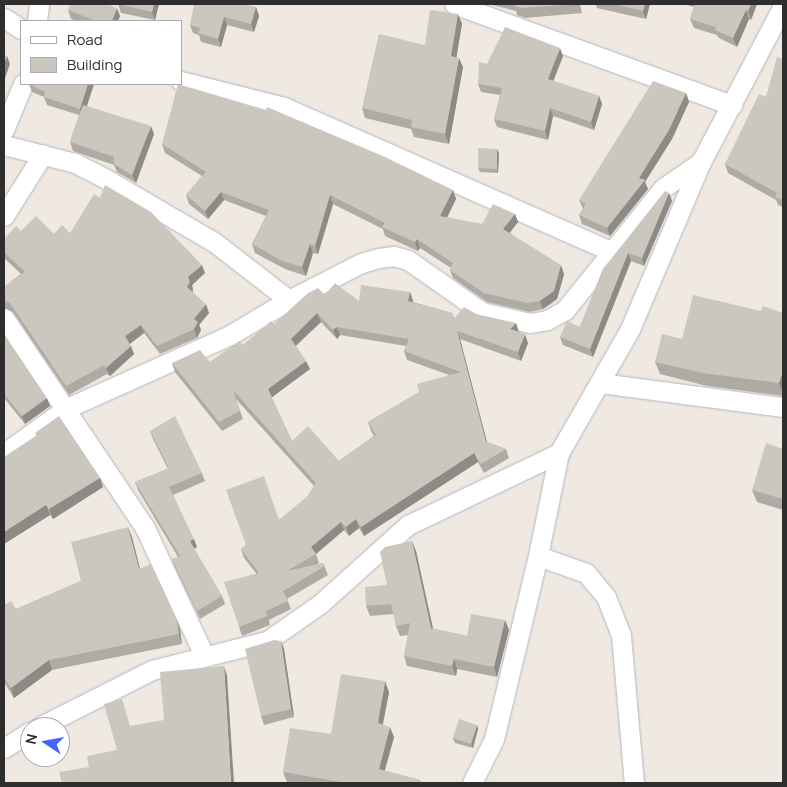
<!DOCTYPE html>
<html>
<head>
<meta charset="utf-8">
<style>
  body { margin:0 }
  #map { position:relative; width:787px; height:787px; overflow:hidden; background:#efe9e1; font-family:Manrope,sans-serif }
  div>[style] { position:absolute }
  .roads { filter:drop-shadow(0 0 1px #b4b7c1) drop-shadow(0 0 1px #b4b7c1) }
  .minor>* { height:19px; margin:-9.5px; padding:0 9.5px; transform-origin:9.5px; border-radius:9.5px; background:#fff }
  .wall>* { inset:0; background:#afaba4 }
  .shaded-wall>* { inset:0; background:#8e8b86 }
  .building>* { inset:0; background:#cbc7bf }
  span { translate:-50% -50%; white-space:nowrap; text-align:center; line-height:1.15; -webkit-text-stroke:4.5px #fff; paint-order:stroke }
  .frame { position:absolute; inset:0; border:5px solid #2e2e2e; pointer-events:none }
  .legend { position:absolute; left:20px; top:20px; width:162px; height:65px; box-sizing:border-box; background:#fff; border:1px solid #ababab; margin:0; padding:6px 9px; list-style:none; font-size:15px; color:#2e2e2e }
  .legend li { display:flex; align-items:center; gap:10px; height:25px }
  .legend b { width:25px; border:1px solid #ababab }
  .north { position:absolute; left:20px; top:717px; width:50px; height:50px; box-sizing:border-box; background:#fff; border:1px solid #ababab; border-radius:50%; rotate:282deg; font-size:14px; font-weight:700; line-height:20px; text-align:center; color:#2e2e2e }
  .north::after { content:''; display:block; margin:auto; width:18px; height:22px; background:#4264fb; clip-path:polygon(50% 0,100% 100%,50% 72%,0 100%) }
</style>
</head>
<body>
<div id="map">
  <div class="roads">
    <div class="minor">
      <div style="left:454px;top:4px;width:296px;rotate:20deg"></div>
      <div style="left:4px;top:18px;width:20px;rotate:33deg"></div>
      <div style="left:37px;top:21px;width:17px;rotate:-83deg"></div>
      <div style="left:181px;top:81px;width:106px;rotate:14.2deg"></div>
      <div style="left:284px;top:107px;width:357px;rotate:23.8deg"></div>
      <div style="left:4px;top:130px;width:50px;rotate:-67.6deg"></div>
      <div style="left:4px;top:145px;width:73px;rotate:14.2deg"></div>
      <div style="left:75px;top:163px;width:35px;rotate:27deg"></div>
      <div style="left:106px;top:179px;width:125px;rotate:30.3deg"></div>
      <div style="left:214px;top:242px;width:95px;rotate:37.7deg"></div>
      <div style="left:4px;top:216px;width:73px;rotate:-57.8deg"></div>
      <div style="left:4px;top:318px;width:253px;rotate:56.1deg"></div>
      <div style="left:145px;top:528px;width:142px;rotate:65.1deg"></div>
      <div style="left:600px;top:383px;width:185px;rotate:7.5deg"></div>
      <div style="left:4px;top:453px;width:77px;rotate:-35.5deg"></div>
      <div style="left:67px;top:408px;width:179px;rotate:-24.1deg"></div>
      <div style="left:230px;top:335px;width:69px;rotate:-30.7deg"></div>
      <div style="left:289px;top:300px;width:81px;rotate:-27.2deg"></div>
      <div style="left:361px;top:263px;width:18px;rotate:-16deg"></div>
      <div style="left:378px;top:258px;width:16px;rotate:-7deg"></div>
      <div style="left:394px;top:256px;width:15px;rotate:16deg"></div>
      <div style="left:408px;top:260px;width:90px;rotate:35.1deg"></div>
      <div style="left:482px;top:312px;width:49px;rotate:12.9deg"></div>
      <div style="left:530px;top:323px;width:17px;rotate:-10deg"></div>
      <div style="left:547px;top:320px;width:21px;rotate:-29deg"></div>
      <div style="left:565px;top:310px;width:156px;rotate:-51.2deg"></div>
      <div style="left:663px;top:188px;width:46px;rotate:-34.4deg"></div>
      <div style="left:538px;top:556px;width:51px;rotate:19.5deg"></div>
      <div style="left:586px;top:573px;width:31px;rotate:50deg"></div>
      <div style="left:606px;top:597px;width:41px;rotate:68.5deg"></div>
      <div style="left:621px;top:635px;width:149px;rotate:85deg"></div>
      <div style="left:39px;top:727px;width:127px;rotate:-26.8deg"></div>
      <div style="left:152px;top:670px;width:119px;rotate:-14.2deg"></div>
      <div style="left:267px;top:641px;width:65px;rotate:-34.9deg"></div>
      <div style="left:320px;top:604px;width:118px;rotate:-41.9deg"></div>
      <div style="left:408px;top:525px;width:167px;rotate:-25.5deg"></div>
      <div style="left:4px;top:748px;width:31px;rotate:-32deg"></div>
      <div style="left:472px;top:783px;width:49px;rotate:-63.4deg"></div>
      <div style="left:494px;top:739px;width:188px;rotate:-76.5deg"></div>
      <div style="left:538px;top:556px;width:105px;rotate:-78.5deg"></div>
      <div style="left:559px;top:453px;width:143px;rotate:-60.2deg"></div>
      <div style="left:630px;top:329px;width:181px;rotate:-67deg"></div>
      <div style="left:701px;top:162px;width:176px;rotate:-62.3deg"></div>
    </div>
  </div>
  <div class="wall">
    <div style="clip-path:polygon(118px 4px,159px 4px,155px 20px,121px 13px)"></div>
    <div style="clip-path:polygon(489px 4px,580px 4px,582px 13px,525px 18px,517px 15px,516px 11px)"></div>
    <div style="clip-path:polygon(596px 4px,650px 4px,646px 19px,597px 8px)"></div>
    <div style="clip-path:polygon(683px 4px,757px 4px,751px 20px,749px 19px,737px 47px,719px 38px,717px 35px,694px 28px,690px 19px,694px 7px)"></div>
    <div style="clip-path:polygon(256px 7px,259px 16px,254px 32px,227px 25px,221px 47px,201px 42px,199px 35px,193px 33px,190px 25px)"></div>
    <div style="clip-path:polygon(68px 10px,120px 16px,118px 21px,78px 21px,71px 19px)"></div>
    <div style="clip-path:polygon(458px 14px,462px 24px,456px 57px,463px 67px,449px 144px,414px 137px,411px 129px,365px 118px,362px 108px,425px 45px)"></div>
    <div style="clip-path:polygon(563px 56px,553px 81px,599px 96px,602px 104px,594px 130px,553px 116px,548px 140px,497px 127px,494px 119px,500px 95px,481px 92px,478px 84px,487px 64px)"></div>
    <div style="clip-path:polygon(783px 59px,783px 207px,778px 205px,776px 200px,728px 173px,725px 164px,766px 97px)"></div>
    <div style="clip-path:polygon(29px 84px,94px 84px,87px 106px,154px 134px,136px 183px,117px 172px,114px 165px,73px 151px,70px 142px,79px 115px,47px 105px,44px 97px,32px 92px)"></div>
    <div style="clip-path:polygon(686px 93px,689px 102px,672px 139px,645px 182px,648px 189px,610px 236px,582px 224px,579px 215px,583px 209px,579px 200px)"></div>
    <div style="clip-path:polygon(162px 144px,453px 190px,456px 199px,447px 218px,482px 224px,515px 214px,518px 222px,510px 233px,564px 274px,557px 299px,543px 309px,530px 312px,487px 302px,453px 278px,450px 270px,451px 268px,420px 248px,418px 251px,385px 236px,383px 229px,333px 204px,318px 254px,313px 253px,306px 276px,285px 269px,255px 253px,252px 244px,266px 216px,224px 200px,208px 219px,189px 204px,186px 195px,202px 176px,165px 153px)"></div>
    <div style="clip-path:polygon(499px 153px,498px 173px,480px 172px,478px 168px)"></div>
    <div style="clip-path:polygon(669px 193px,672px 201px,644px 266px,631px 261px,593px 357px,563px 345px,560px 337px,580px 327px,603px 269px)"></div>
    <div style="clip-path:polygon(21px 231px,54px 234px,70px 233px,205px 273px,192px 285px,193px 290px,193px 292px,209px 313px,199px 325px,201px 330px,197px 338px,160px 354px,144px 333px,130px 344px,134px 354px,110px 376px,107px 374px,69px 395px,13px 312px,4px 308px,4px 287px,21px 274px,4px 258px,4px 239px)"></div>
    <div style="clip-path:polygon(evenodd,410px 292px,413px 301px,413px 302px,452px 313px,454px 318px,476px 314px,519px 332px,528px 343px,521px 361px,460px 339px,487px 442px,506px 449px,509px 458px,484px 473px,478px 462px,364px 536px,359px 528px,349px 536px,344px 530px,316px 554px,319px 563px,316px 565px,323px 563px,328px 575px,287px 599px,291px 609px,269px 620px,270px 625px,242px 636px,239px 627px,256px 573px,244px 558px,241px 549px,279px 520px,307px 497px,314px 486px,236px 399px,243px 419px,222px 431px,175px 372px,172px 363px,210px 362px,243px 345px,274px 324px,325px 295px,359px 301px,410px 292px,321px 322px,337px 339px,340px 335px,406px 346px,404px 351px,407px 360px,449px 375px,368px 422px,371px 431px,374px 436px,339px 461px,292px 441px,271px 397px,310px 369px,296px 346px,321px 322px)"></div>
    <div style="clip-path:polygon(761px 311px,783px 313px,783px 396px,707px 386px,660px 374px,655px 362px,682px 339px)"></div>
    <div style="clip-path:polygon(4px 334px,50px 406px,25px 424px,4px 398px)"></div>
    <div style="clip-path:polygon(150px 431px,202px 473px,205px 481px,173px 495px,197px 547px,194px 549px,222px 596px,225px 604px,200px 619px,175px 567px,172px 559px,178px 557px,138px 490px,135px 482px,168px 469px,153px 439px)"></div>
    <div style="clip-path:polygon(35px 433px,100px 478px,103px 487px,53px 519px,50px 515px,4px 544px,37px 436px)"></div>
    <div style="clip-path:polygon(783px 449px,783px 510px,757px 502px,752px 490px)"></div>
    <div style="clip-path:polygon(128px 527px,132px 537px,140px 568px,177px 621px,180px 630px,182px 644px,52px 670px,14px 698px,4px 682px,4px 605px,16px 609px,81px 581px)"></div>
    <div style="clip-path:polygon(412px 541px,416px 551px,433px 629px,467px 636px,505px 620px,509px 630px,497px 677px,457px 669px,456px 676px,407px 666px,404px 656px,408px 635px,400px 636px,396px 626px,394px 614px,370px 616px,366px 606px,387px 585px)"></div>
    <div style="clip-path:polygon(281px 641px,284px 649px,294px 717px,264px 725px,261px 716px)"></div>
    <div style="clip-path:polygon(389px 692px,383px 724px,394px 737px,385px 771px,420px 780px,421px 783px,292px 783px,287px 782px,283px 772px,331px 734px)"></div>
    <div style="clip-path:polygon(477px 725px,478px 729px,473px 748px,455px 743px,453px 738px)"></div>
  </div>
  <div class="shaded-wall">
    <div style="clip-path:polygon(154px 4px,159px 4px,155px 20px,152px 12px)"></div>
    <div style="clip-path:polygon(645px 4px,650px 4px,646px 19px,643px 11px)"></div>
    <div style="clip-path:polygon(751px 4px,757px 4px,751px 20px,748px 11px)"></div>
    <div style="clip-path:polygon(256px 7px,259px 16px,254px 32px,251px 24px)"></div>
    <div style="clip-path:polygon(117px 8px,120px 16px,118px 21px,112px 21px)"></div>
    <div style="clip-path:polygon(746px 10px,749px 19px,737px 47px,733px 38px)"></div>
    <div style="clip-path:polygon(458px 14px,462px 24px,455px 66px,451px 56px)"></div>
    <div style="clip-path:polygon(224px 17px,227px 25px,221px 47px,218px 39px)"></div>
    <div style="clip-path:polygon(560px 48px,563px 56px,551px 87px,548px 79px)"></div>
    <div style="clip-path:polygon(7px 56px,10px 64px,4px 81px,4px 64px)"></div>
    <div style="clip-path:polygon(459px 58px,463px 67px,449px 144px,445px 134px)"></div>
    <div style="clip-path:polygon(88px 84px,94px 84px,83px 117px,80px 109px)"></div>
    <div style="clip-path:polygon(686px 93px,689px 102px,672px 139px,645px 182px,648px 189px,610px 236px,607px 228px,639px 178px)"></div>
    <div style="clip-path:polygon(599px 96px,602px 104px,594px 130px,591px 122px)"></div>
    <div style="clip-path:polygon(550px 108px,553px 116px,548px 140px,545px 131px)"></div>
    <div style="clip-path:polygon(151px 126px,154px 134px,136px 183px,132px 175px)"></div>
    <div style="clip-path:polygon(497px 149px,499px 153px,498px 173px,497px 169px)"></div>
    <div style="clip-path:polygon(453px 190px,456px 199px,443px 225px,440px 216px)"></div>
    <div style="clip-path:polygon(221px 192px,224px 200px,208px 219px,205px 211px)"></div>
    <div style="clip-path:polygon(669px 193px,672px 201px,644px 266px,642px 258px)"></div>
    <div style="clip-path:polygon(330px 195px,333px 204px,318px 254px,315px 246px)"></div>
    <div style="clip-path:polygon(515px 214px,518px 222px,506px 237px,503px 229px)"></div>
    <div style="clip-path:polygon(417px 239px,420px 248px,418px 251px,415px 242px)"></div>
    <div style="clip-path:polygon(310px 244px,313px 253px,306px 276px,302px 267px)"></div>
    <div style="clip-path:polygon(628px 253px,631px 261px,593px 357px,590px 349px)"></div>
    <div style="clip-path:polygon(202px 265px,205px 273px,192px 285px,193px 290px,190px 295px,187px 287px,188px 277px)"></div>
    <div style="clip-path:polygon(561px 265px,564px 274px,557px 299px,543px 309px,540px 301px)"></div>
    <div style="clip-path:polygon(410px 292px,413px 301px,411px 310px,408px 301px)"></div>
    <div style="clip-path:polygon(206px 304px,209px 313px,199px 325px,201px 330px,197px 338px,194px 329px,194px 319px)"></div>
    <div style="clip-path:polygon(317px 313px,321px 322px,294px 347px,291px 339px)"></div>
    <div style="clip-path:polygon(516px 323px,519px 332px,510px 329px)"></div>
    <div style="clip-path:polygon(141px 325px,144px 333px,128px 345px,125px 336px)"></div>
    <div style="clip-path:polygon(337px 327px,340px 335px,337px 339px,333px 330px)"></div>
    <div style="clip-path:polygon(457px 331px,460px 339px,489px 450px,486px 442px)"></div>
    <div style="clip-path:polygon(525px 334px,528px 343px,521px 361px,518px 352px)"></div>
    <div style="clip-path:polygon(131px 346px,134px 354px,110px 376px,106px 368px)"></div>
    <div style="clip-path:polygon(306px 361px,310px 369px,271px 398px,268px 389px)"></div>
    <div style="clip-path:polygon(783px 371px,783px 394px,779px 383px)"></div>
    <div style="clip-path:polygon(47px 398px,50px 406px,25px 424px,22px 416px)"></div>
    <div style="clip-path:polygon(474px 453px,478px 462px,364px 536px,361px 527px)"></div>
    <div style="clip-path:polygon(100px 478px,103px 487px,53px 519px,49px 509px)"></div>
    <div style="clip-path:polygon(46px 505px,50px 515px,4px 544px,4px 532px)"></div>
    <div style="clip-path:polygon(356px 519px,359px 528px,349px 536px,346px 527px)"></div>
    <div style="clip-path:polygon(341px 522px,344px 530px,316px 554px,311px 547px)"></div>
    <div style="clip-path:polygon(128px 527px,132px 537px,142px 578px,139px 569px)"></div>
    <div style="clip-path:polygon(194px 539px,197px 547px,193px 549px,190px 541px)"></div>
    <div style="clip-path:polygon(412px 541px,416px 551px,435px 638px,431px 628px)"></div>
    <div style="clip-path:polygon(505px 620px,509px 630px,497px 677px,494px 667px)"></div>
    <div style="clip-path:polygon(177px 621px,180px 630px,182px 644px,179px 634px)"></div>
    <div style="clip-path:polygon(281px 641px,284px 649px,294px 717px,291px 709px)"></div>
    <div style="clip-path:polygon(454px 659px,457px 669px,456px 676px,452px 666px)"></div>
    <div style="clip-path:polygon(49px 660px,52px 670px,14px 698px,11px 688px)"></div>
    <div style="clip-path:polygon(224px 666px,227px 675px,234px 783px,231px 783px)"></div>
    <div style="clip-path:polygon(385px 681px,389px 692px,381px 733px,378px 723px)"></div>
    <div style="clip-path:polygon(477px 725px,478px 729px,473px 748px,471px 744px)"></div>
    <div style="clip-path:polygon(390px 727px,394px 737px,382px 779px,379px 769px)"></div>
  </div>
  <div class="building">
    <div style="clip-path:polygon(70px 4px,107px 4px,117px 8px,112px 21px,96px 21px,68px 10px)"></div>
    <div style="clip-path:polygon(118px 4px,154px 4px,152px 12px)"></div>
    <div style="clip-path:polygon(194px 4px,242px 4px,256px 7px,251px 24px,224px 17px,218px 39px,198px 33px,200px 28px,190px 25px)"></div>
    <div style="clip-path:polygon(515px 4px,579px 4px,521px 8px,514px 6px)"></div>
    <div style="clip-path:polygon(614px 4px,645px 4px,643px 11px)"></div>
    <div style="clip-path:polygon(695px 4px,751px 4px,748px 11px,746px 10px,733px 38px,715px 30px,716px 27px,690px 19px)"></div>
    <div style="clip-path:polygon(430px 10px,458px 14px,451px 56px,459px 58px,445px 134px,411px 127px,412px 120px,362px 108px,379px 34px,425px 45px)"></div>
    <div style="clip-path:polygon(505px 27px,560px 48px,548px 79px,599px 96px,591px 122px,550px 108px,545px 131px,494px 119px,502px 88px,478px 84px,479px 62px,487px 64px)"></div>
    <div style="clip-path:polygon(4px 55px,7px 56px,4px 64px)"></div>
    <div style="clip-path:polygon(777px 57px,783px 59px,783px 200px,775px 197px,777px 193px,725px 164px,759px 94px,766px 97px)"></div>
    <div style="clip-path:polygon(653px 81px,686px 93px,669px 130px,639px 178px,645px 180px,607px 228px,579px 215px,586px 204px,579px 200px)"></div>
    <div style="clip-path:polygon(29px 84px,88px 84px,80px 109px,44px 97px,45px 92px)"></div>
    <div style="clip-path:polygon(178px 84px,266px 110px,267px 107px,385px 157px,453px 190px,440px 216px,482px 224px,493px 204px,515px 214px,503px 229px,561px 265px,554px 291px,540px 301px,527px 303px,484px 293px,450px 270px,453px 263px,417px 239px,415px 242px,382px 227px,385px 223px,330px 195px,315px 246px,310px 244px,302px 267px,282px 261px,252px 244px,269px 210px,221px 192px,205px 211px,186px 195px,206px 172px,162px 144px)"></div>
    <div style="clip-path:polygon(83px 105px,151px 126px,132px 175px,114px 164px,114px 157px,70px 142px)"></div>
    <div style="clip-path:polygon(478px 148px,497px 149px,497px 169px,478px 168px)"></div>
    <div style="clip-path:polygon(105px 185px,151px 212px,202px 265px,188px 277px,190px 282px,187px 287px,206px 304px,194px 319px,198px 322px,194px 329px,157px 346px,141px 325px,125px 336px,131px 346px,106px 368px,104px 365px,66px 386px,10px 303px,4px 301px,4px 287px,25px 272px,4px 252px,4px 239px,16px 226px,21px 231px,36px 216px,54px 234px,62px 225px,70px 233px,94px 194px,100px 198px)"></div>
    <div style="clip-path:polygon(665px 191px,669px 193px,642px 258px,628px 253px,590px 349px,560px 337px,567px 321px,580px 327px,603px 269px)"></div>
    <div style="clip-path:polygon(evenodd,335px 283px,359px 301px,361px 285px,410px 292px,408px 301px,452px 313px,454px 319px,464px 307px,476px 314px,516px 323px,510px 329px,525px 334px,518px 352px,457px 331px,486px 442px,506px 449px,481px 464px,474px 453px,361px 527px,356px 519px,346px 527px,341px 522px,311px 547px,316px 554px,287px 571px,323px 563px,325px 566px,283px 591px,288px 601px,266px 611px,267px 616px,239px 627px,224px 582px,259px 573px,241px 549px,246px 545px,226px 490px,264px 476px,279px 520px,307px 497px,316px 483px,233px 390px,240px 411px,219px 422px,172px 363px,200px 350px,210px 362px,239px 341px,243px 345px,271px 321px,274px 324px,308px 293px,318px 288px,325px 295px,335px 283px,317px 313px,333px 330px,337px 327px,409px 339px,404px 351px,461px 372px,417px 384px,419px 392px,368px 422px,376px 435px,339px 461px,308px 426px,292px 441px,268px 389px,306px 361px,291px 339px,317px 313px)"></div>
    <div style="clip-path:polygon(693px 295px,761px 311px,763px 306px,783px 313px,783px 371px,779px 383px,703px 373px,655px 362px,662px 334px,682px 339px)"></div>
    <div style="clip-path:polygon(4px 334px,47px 398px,22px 416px,4px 394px)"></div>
    <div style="clip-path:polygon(59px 416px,100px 478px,49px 509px,46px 505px,4px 532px,4px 457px,37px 435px,35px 433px)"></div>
    <div style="clip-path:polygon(175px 416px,202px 473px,169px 487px,194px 539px,190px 541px,222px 596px,197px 611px,172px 559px,180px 556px,135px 482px,169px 468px,150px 431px)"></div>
    <div style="clip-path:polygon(766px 443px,783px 449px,783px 499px,752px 490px)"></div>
    <div style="clip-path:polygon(128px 527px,139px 569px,151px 564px,177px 621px,179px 634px,49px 660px,11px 688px,4px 678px,4px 605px,11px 601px,16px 609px,81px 581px,71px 542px)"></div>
    <div style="clip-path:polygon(412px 541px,431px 628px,467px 636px,471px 614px,505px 620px,494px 667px,454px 659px,452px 666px,404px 656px,410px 623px,396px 626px,391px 604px,366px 606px,365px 587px,387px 585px,380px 552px,385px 547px)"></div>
    <div style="clip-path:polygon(274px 640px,281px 641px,291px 709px,261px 716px,245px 649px)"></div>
    <div style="clip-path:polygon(224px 666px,231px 783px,62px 783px,59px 772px,89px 767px,87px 756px,117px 750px,104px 704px,122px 699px,130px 726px,164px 720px,160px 672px)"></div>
    <div style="clip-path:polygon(341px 674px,385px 681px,378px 723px,390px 727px,379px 769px,420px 780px,419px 783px,347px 783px,283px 772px,290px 728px,331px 734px)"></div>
    <div style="clip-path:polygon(459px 719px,477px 725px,471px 744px,453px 738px)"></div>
  </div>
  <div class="frame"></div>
  <ul class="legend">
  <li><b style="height:6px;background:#fff"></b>Road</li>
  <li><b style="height:14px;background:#cbc7bf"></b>Building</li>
  </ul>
  <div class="north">N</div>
</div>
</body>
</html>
